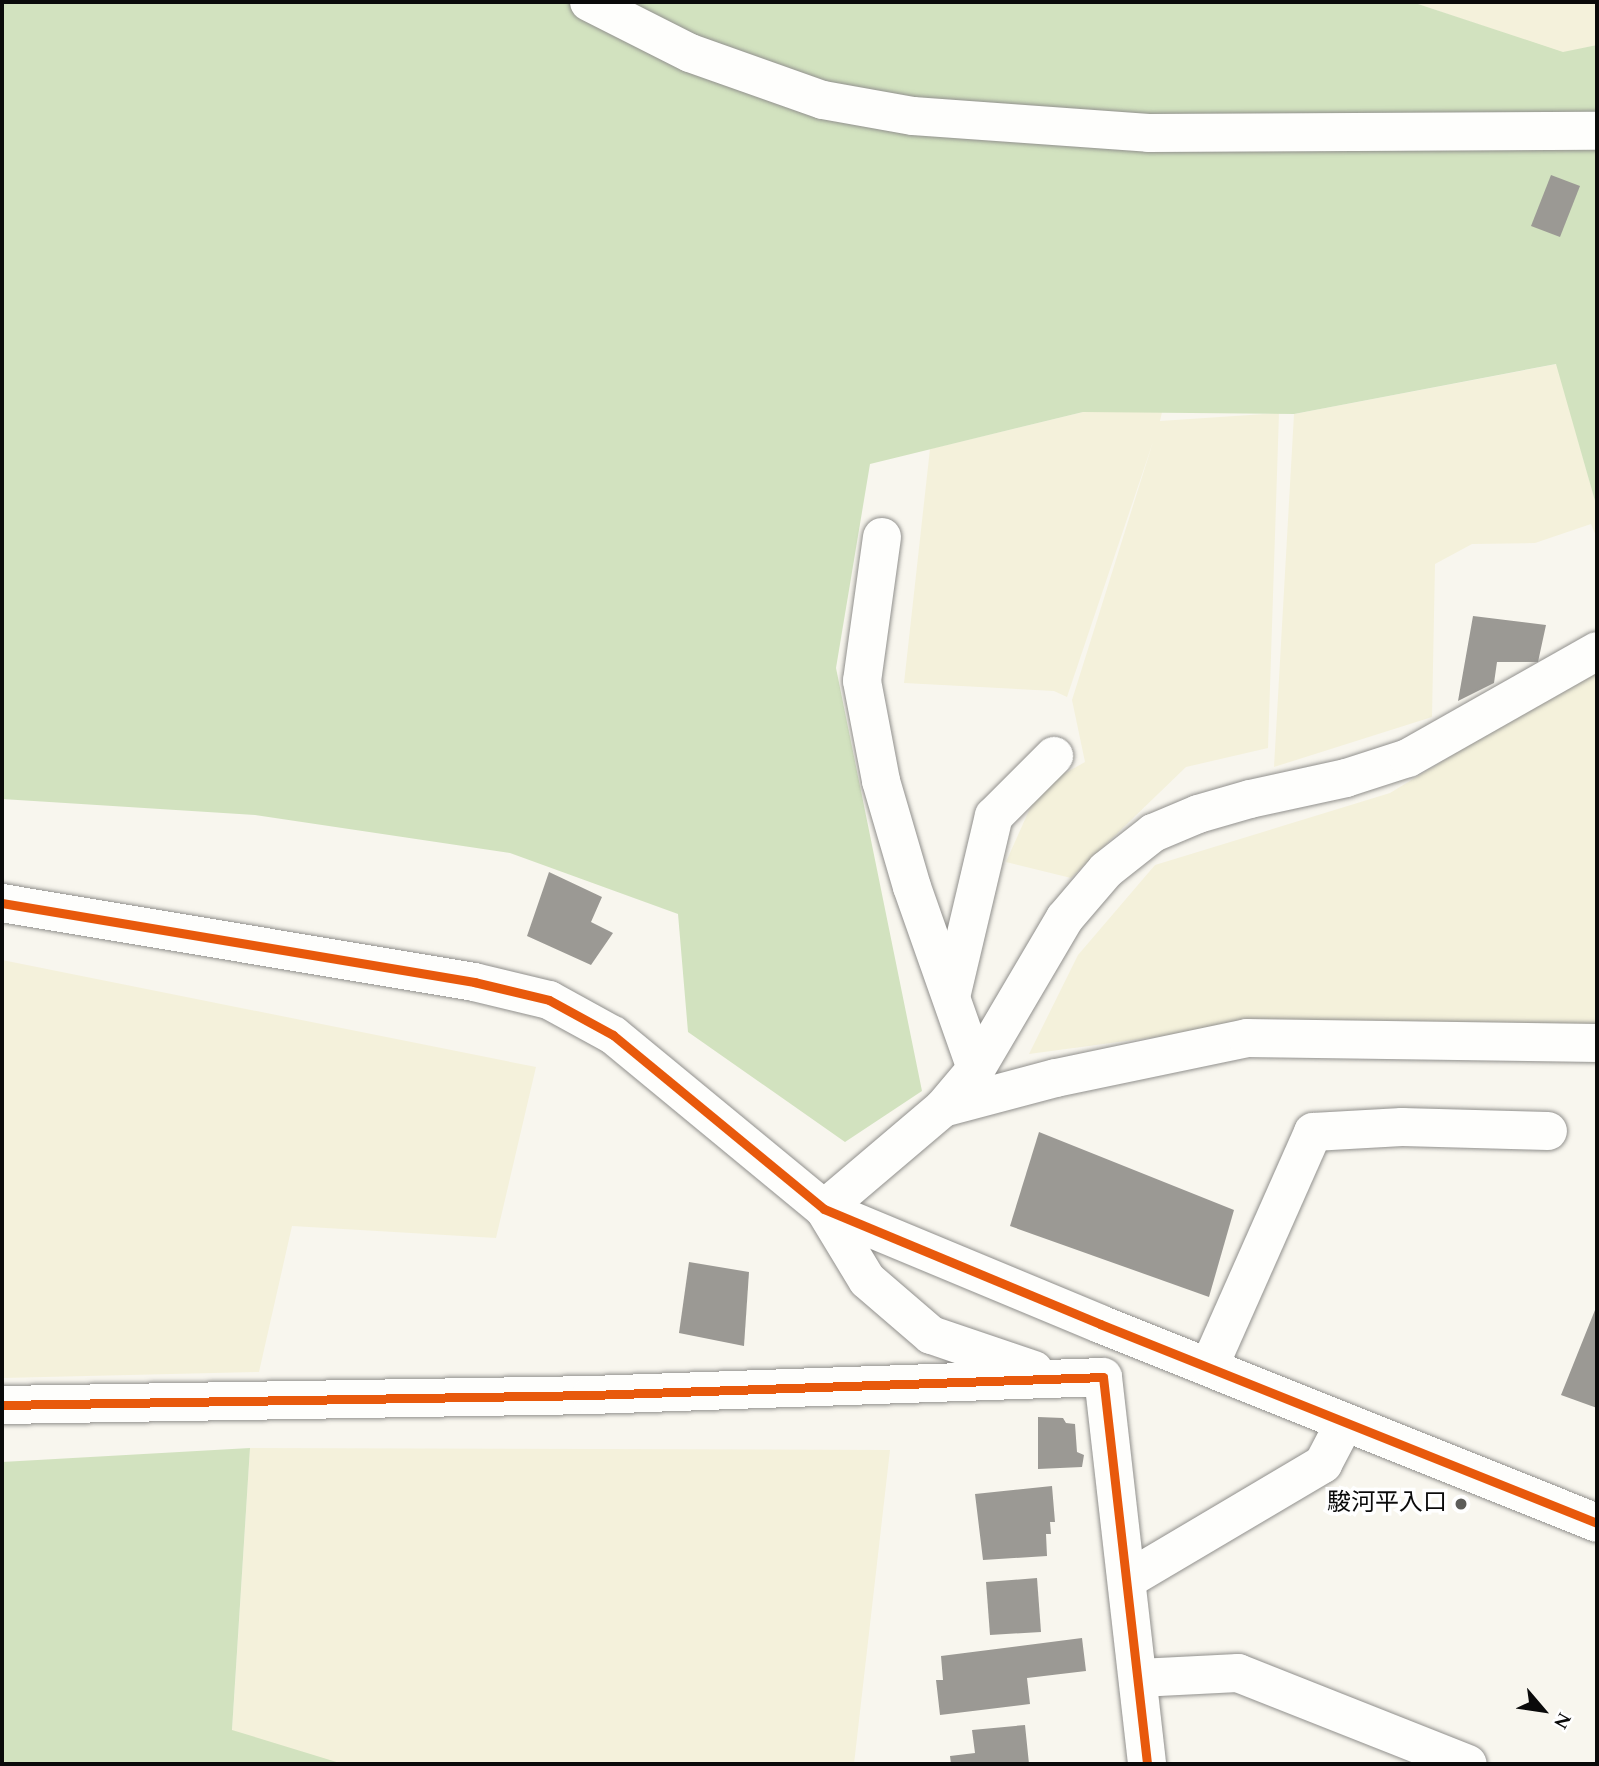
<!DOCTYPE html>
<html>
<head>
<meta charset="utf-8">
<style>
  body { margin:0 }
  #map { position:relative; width:1599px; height:1766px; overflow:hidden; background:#f8f6ee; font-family:Spectral,"Noto Sans JP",serif }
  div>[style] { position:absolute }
  .farmland>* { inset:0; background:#f4f1db }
  .forest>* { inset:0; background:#d2e2bf }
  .building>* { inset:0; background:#9b9994 }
  .roads { filter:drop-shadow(0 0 2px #91908d) drop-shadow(0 0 2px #91908d) }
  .minor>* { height:38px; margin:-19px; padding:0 19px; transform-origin:19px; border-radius:19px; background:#fefefc }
  .cycleway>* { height:9px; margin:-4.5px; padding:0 4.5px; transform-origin:4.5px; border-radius:4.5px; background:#e8590c }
  .dots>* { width:19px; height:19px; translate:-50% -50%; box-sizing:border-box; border:4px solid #fff; border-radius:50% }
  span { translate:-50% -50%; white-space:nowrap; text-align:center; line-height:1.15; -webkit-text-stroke:7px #fff; paint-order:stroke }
  .poi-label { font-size:24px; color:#0a0a0a }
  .right { translate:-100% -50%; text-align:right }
  .frame { position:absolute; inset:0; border:4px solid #0a0a0a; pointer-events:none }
  .north { position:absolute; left:1508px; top:1675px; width:70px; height:70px; -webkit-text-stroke:5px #fff; paint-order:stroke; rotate:119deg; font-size:19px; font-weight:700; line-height:28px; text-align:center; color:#0a0a0a }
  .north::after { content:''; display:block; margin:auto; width:24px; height:32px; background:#0a0a0a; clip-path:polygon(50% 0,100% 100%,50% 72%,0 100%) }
</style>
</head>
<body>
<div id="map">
  <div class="farmland">
    <div style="clip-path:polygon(1412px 2px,1597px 2px,1597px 45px,1563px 53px)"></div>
    <div style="clip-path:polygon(1557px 364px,1597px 508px,1597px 538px,1591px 524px,1535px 543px,1472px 544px,1435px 564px,1432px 717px,1274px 767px,1294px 414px)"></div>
    <div style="clip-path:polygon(1083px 412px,1162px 412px,1160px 421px,1279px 413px,1268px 748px,1186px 767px,1071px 878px,1006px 862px,1039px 788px,1085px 762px,1072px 700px,1153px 442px,1067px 697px,1054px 691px,904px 683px,930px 449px)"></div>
    <div style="clip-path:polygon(1597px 668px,1597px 1027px,1245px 1025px,1029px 1054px,1078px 955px,1155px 865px,1390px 793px)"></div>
    <div style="clip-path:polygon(2px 960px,536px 1067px,496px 1238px,292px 1226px,259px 1372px,2px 1378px)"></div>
    <div style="clip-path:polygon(250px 1448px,890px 1450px,854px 1764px,339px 1764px,232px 1731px)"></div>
  </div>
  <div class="forest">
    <div style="clip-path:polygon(2px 2px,1412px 2px,1563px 52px,1597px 45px,1597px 508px,1556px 364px,1294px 414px,1083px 412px,870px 464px,836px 668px,922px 1091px,845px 1142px,688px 1032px,678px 914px,510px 853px,255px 815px,2px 799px)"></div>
    <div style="clip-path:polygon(250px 1448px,232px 1730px,343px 1764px,2px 1764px,2px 1462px)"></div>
  </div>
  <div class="building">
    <div style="clip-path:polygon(1551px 175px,1580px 186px,1560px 237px,1531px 226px)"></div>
    <div style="clip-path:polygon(1473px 616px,1546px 625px,1538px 662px,1497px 662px,1494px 683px,1458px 701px)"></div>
    <div style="clip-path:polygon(549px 872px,602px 897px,591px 922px,613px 933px,591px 965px,527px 936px)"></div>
    <div style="clip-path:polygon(1039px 1132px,1234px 1210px,1209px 1297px,1010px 1226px)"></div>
    <div style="clip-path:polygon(689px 1262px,749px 1272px,744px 1346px,679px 1333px)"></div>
    <div style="clip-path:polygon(1597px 1305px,1597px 1408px,1561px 1395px)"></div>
    <div style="clip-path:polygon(1038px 1417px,1063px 1418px,1066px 1423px,1075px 1424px,1077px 1452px,1084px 1455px,1082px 1467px,1038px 1469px)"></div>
    <div style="clip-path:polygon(1052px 1486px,1055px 1522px,1050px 1522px,1051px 1534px,1046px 1534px,1047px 1556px,983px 1560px,975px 1494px)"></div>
    <div style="clip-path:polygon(1037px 1578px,1041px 1632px,990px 1635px,986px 1582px)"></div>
    <div style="clip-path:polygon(1082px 1638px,1086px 1671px,1027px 1678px,1030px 1704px,940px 1715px,936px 1680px,943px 1680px,941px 1656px)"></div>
    <div style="clip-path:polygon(1025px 1725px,1029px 1764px,951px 1764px,950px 1756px,975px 1753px,972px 1730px)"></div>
  </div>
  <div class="roads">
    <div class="minor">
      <div style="left:589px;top:2px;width:113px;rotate:26.8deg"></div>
      <div style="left:690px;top:53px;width:141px;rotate:19.5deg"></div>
      <div style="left:823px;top:100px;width:91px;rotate:10.1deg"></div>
      <div style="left:913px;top:116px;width:236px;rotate:4.1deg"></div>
      <div style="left:1148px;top:133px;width:449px;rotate:-0.3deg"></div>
      <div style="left:882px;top:537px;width:145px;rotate:97.9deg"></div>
      <div style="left:862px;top:681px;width:102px;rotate:79.2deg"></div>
      <div style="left:881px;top:781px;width:110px;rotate:73.7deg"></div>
      <div style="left:912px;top:887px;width:193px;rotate:70.6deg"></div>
      <div style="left:2px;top:903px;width:479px;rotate:9.5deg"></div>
      <div style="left:474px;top:982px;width:77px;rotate:13.5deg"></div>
      <div style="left:549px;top:1000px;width:73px;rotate:28.7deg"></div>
      <div style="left:613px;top:1035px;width:273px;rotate:39.5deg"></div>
      <div style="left:824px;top:1209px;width:299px;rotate:22.6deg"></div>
      <div style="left:1100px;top:1324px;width:535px;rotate:21.82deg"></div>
      <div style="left:952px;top:993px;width:182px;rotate:-76.7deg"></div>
      <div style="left:994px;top:816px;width:85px;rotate:-45deg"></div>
      <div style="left:943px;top:1108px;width:117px;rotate:-14.9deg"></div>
      <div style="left:1056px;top:1078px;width:195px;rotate:-11.8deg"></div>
      <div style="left:1247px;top:1038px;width:350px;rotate:0.8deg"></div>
      <div style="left:1209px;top:1367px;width:257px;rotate:-66.1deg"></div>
      <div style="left:1313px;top:1132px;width:89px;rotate:-3.2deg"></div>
      <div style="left:1402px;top:1127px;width:146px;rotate:1.6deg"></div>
      <div style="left:1034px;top:1370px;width:109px;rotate:-161.2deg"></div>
      <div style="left:931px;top:1335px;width:84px;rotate:-139.3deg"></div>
      <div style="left:867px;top:1280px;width:83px;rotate:-121.2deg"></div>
      <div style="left:824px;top:1209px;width:156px;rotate:-40.3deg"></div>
      <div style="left:943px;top:1108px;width:51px;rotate:-49.8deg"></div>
      <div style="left:976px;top:1069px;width:175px;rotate:-59.5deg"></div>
      <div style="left:1065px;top:918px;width:63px;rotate:-49.5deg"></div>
      <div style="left:1106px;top:870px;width:60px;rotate:-38.2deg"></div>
      <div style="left:1153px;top:833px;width:49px;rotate:-22.9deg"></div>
      <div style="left:1198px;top:814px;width:54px;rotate:-16.1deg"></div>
      <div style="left:1250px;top:799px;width:98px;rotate:-12.3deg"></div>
      <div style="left:1346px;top:778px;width:65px;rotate:-17.9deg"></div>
      <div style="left:1408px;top:758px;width:217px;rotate:-29.5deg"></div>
      <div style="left:2px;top:1405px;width:589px;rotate:-0.97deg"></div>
      <div style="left:591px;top:1395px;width:512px;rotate:-2.01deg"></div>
      <div style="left:1103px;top:1377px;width:389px;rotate:83.5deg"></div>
      <div style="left:1127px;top:1580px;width:228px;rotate:-30.6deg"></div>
      <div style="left:1323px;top:1464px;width:47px;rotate:-62.4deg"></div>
      <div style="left:1139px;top:1678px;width:99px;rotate:-2.9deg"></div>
      <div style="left:1238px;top:1673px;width:247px;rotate:21.6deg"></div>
    </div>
  </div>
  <div class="cycleway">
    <div style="left:2px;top:903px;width:479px;rotate:9.5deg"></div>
    <div style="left:474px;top:982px;width:77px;rotate:13.5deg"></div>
    <div style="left:549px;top:1000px;width:73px;rotate:28.7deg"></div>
    <div style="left:613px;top:1035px;width:273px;rotate:39.5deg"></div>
    <div style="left:824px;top:1209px;width:299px;rotate:22.6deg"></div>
    <div style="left:1100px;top:1324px;width:535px;rotate:21.82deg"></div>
    <div style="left:2px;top:1405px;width:589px;rotate:-0.97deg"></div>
    <div style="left:591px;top:1395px;width:512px;rotate:-2.01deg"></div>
    <div style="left:1103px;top:1377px;width:389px;rotate:83.5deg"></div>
  </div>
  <div class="dots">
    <div style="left:1461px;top:1504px;background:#5d5d5a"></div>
  </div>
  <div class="poi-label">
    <span class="right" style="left:1447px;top:1504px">駿河平入口</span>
  </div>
  <div class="frame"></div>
  <div class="north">N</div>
</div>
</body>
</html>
